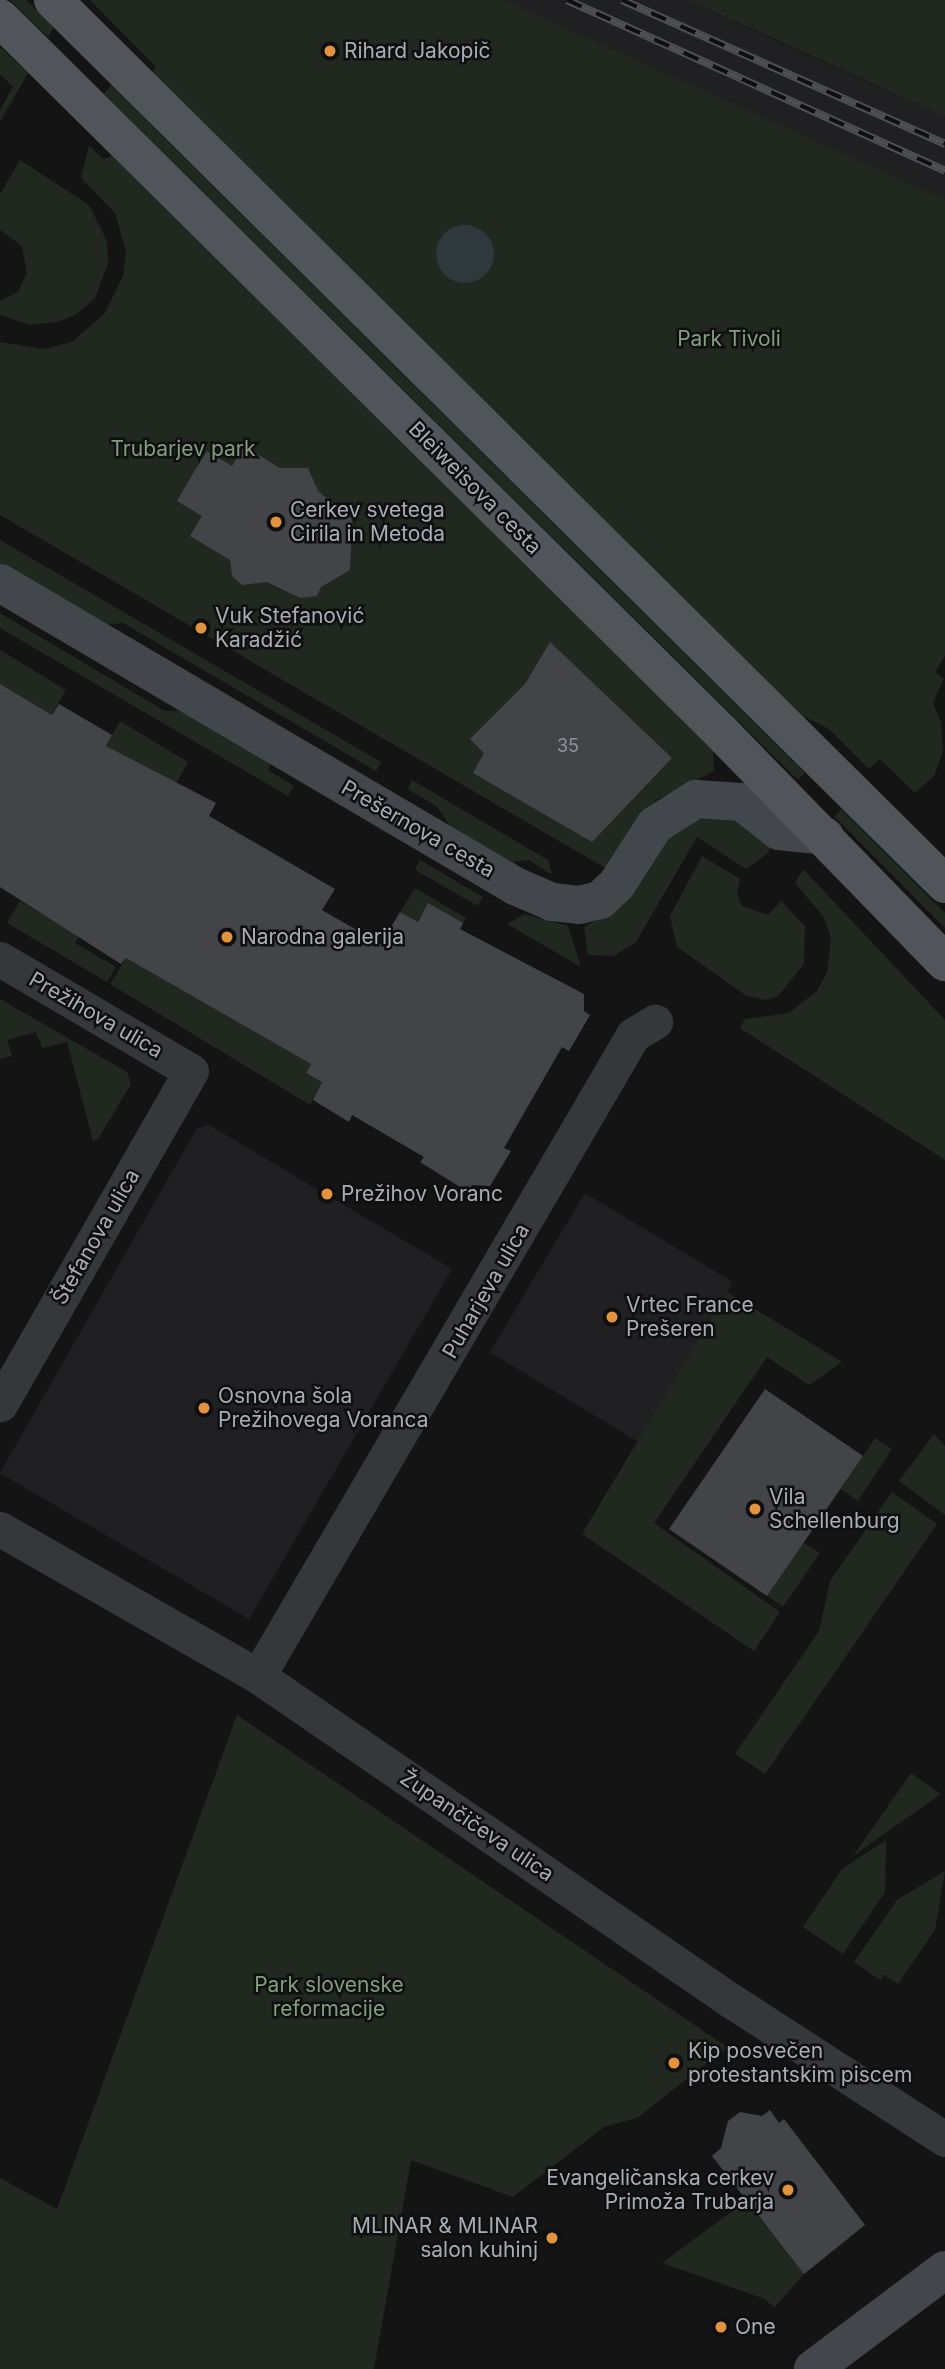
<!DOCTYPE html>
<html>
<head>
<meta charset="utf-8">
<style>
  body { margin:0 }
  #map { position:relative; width:945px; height:2369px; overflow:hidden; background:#141415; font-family:Inter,sans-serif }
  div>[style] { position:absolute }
  .built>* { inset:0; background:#202022 }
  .green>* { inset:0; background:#202820 }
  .water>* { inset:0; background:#2e383d }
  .round { border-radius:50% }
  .building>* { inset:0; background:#434448 }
  .minor>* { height:35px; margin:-17.5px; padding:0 17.5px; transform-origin:17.5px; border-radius:17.5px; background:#35373a }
  .secondary>* { height:38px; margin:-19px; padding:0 19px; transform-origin:19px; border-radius:19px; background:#43464a }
  .primary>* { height:38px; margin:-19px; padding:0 19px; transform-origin:19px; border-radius:19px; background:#515459 }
  .rail>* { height:8px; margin-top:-4px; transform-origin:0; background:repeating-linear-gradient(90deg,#0f0f10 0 16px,#4c4f53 0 32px); box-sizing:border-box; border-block:2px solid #4c4f53 }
  .dots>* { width:19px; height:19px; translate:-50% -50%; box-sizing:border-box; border:4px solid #0f0f10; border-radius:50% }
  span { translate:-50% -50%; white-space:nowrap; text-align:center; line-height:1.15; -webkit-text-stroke:5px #0f0f10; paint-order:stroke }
  .number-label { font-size:18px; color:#8e939a }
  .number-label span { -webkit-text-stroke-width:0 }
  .poi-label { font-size:21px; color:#a7adb5 }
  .left { translate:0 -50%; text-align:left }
  .right { translate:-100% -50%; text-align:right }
  .park-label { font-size:21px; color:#829e7f }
  .street-label { font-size:21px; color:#a7adb5 }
</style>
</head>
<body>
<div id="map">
  <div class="built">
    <div style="clip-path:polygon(504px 0,687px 0,945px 117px,945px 199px)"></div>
    <div style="clip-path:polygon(209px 1125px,452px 1269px,249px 1619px,0 1473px,197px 1128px)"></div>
    <div style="clip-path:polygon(585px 1193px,733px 1282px,638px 1442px,490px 1352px)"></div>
  </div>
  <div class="green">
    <div style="clip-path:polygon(10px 0,26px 0,54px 27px,48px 37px)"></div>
    <div style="clip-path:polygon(90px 0,504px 0,945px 199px,945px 656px,935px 672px,944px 678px,933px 703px,941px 722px,943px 751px,934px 776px,915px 793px,880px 759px,869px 769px,829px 729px,803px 716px,152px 72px,156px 67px)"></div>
    <div style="clip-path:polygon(687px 0,945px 0,945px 117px,797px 49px)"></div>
    <div style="clip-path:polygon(0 47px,28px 73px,0 122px,0 110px,13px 87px,0 74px)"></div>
    <div style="clip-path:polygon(111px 85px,805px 773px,798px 780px,104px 94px)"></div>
    <div style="clip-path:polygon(89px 145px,103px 159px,112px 156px,713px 751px,714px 771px,656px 800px,607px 869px,0 515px,0 342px,43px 349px,72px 342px,105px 313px,123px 276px,126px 251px,115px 213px,81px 178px)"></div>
    <div style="clip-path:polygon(20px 160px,89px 205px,107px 241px,108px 264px,95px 298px,77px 314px,57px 322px,29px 325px,0 315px,0 301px,18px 292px,27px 273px,22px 246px,0 230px,0 194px)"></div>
    <div style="clip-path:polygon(0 540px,381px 762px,376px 771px,123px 623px,102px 625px,0 565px)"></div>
    <div style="clip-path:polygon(0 613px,165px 711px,189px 710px,273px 760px,268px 770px,294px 786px,288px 796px,0 628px)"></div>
    <div style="clip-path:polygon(0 650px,66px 690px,52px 715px,0 684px)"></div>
    <div style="clip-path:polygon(120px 721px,188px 762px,175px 786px,106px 746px)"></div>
    <div style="clip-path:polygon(412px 780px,548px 860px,552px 875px,529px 860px,509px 862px,451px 827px,437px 807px,408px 789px)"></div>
    <div style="clip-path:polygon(841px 809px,945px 913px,945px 928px,835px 817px)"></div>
    <div style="clip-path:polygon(720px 813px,775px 841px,767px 854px,746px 869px,697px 837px,636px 942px,614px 956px,588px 955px,584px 927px,620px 907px,676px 825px)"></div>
    <div style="clip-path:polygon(702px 856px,740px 879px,737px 894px,742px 906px,768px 915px,781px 901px,805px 926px,804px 964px,778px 996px,766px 1000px,747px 996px,677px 947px,670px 916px)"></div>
    <div style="clip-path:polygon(420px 860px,483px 897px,478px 906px,415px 870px)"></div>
    <div style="clip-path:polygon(803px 869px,945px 1020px,945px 1160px,740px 1028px,745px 1019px,789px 1013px,817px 991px,827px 972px,831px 938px,823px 916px,795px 883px)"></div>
    <div style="clip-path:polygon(415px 888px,466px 918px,460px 930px,425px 910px,417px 922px,400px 912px)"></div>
    <div style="clip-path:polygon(20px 901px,79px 936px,75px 943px,116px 967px,107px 982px,7px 923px)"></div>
    <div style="clip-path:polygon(524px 914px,568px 926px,581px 967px,507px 924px)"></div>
    <div style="clip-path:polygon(126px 958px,311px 1064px,306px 1073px,322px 1082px,310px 1105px,110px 984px)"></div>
    <div style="clip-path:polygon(0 999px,127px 1072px,131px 1084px,98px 1139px,93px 1141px,67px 1042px,42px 1048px,36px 1032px,7px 1040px,12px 1056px,0 1059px)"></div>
    <div style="clip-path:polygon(727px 1292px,842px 1362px,809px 1385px,767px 1357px,654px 1523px,780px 1612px,754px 1651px,582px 1534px)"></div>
    <div style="clip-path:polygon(934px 1434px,945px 1446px,945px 1515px,899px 1481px)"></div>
    <div style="clip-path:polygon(875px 1438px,892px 1449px,858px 1501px,841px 1489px)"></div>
    <div style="clip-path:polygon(892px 1492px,937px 1524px,765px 1774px,735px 1754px,819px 1631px,830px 1581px)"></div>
    <div style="clip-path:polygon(803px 1542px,820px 1553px,783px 1607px,767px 1596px)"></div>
    <div style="clip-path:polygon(237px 1715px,727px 2047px,637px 2118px,604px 2127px,513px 2197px,411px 2160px,374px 2369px,0 2369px,0 2178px,57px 2209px)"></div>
    <div style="clip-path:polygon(911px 1773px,941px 1794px,853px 1856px)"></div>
    <div style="clip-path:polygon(886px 1840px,885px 1892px,843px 1954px,803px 1927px,842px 1869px)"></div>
    <div style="clip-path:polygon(945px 1871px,935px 1930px,898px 1984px,884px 1975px,880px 1980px,854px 1962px,897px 1900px)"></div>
    <div style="clip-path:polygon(746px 2201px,804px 2274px,774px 2308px,765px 2299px,662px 2263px)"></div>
  </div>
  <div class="water">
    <div class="round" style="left:436px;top:225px;width:58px;height:58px"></div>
  </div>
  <div class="building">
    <div style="clip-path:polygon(244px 446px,280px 468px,308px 468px,318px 491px,352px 519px,350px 570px,321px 587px,317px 596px,300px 598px,267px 582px,242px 585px,232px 576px,230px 560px,190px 536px,202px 516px,177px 501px,192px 475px,207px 451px,232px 466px)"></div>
    <div style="clip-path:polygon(550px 642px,672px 758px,592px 842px,473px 773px,484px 753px,470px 739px,525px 684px)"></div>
    <div style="clip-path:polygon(0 684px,52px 715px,59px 704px,112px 735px,106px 746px,216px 803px,209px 816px,335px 889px,322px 910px,381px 944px,400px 912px,418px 922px,428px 903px,463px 923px,460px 929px,584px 994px,584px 1011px,590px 1015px,569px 1051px,562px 1047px,504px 1148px,511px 1151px,490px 1186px,472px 1185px,468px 1192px,420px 1162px,424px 1157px,352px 1115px,349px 1122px,313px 1100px,322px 1082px,306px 1073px,311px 1064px,126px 958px,121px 964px,0 887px)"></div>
    <div style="clip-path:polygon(765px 1389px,863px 1456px,767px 1596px,669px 1529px)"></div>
    <div style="clip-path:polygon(770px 2110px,779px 2123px,784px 2119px,865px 2225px,804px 2274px,712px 2156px,721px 2148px,728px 2121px,740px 2112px,762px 2116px)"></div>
  </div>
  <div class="minor">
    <div style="left:0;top:959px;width:221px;rotate:30.4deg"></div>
    <div style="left:191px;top:1071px;width:384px;rotate:119.8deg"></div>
    <div style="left:0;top:1529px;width:297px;rotate:29.7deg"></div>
    <div style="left:258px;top:1676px;width:573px;rotate:34.47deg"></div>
    <div style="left:730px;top:2000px;width:256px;rotate:32.9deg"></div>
    <div style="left:258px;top:1676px;width:743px;rotate:-59.67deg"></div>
    <div style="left:633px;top:1035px;width:26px;rotate:-31deg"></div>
  </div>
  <div class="secondary">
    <div style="left:0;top:583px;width:598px;rotate:30.47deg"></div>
    <div style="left:515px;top:886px;width:40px;rotate:23.4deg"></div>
    <div style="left:552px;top:902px;width:27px;rotate:6deg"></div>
    <div style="left:579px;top:905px;width:22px;rotate:-13deg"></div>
    <div style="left:600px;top:900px;width:23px;rotate:-43deg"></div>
    <div style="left:617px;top:884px;width:70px;rotate:-57.2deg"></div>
    <div style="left:655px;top:825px;width:49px;rotate:-32.4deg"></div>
    <div style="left:696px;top:799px;width:46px;rotate:3.7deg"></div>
    <div style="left:742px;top:802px;width:47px;rotate:38.1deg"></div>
    <div style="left:779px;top:831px;width:46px;rotate:6.2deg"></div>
    <div style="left:813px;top:2369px;width:165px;rotate:-36.9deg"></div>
  </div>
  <div class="primary">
    <div style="left:53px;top:0;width:1256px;rotate:44.74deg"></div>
    <div style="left:0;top:18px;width:1015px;rotate:44.72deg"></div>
    <div style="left:721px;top:732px;width:321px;rotate:45.8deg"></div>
  </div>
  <div class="rail">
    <div style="left:567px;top:0;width:415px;rotate:24.3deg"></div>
    <div style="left:622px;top:0;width:354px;rotate:24deg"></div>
  </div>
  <div class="dots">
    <div style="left:330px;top:51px;background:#e3923e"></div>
    <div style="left:276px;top:522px;background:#e3923e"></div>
    <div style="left:201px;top:628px;background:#e3923e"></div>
    <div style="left:227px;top:937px;background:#e3923e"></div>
    <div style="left:327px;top:1194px;background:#e3923e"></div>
    <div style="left:612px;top:1317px;background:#e3923e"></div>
    <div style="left:204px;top:1408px;background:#e3923e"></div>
    <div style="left:755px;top:1509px;background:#e3923e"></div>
    <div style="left:674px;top:2063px;background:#e3923e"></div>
    <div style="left:788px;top:2190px;background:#e3923e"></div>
    <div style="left:552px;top:2238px;background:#e3923e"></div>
    <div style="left:721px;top:2327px;background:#e3923e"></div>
  </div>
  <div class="number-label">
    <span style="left:568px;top:746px">35</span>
  </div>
  <div class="poi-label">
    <span class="left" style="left:344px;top:51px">Rihard Jakopič</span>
    <span class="left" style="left:290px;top:522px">Cerkev svetega<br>Cirila in Metoda</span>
    <span class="left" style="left:215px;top:628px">Vuk Stefanović<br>Karadžić</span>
    <span class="left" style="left:241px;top:937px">Narodna galerija</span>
    <span class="left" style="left:341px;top:1194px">Prežihov Voranc</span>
    <span class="left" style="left:626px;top:1317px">Vrtec France<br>Prešeren</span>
    <span class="left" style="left:218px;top:1408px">Osnovna šola<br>Prežihovega Voranca</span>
    <span class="left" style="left:769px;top:1509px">Vila<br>Schellenburg</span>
    <span class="left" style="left:688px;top:2063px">Kip posvečen<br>protestantskim piscem</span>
    <span class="right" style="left:774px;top:2190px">Evangeličanska cerkev<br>Primoža Trubarja</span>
    <span class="right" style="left:538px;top:2238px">MLINAR &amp; MLINAR<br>salon kuhinj</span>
    <span class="left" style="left:735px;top:2327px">One</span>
  </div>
  <div class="park-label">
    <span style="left:729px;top:339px">Park Tivoli</span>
    <span style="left:183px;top:449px">Trubarjev park</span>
    <span style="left:329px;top:1997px">Park slovenske<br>reformacije</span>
  </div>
  <div class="street-label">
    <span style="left:475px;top:488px;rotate:45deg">Bleiweisova cesta</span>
    <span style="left:418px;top:829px;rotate:30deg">Prešernova cesta</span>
    <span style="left:96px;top:1015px;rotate:30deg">Prežihova ulica</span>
    <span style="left:96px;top:1237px;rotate:-60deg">Štefanova ulica</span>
    <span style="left:486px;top:1291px;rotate:-60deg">Puharjeva ulica</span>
    <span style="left:477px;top:1826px;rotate:34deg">Župančičeva ulica</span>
  </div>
</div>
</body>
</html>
